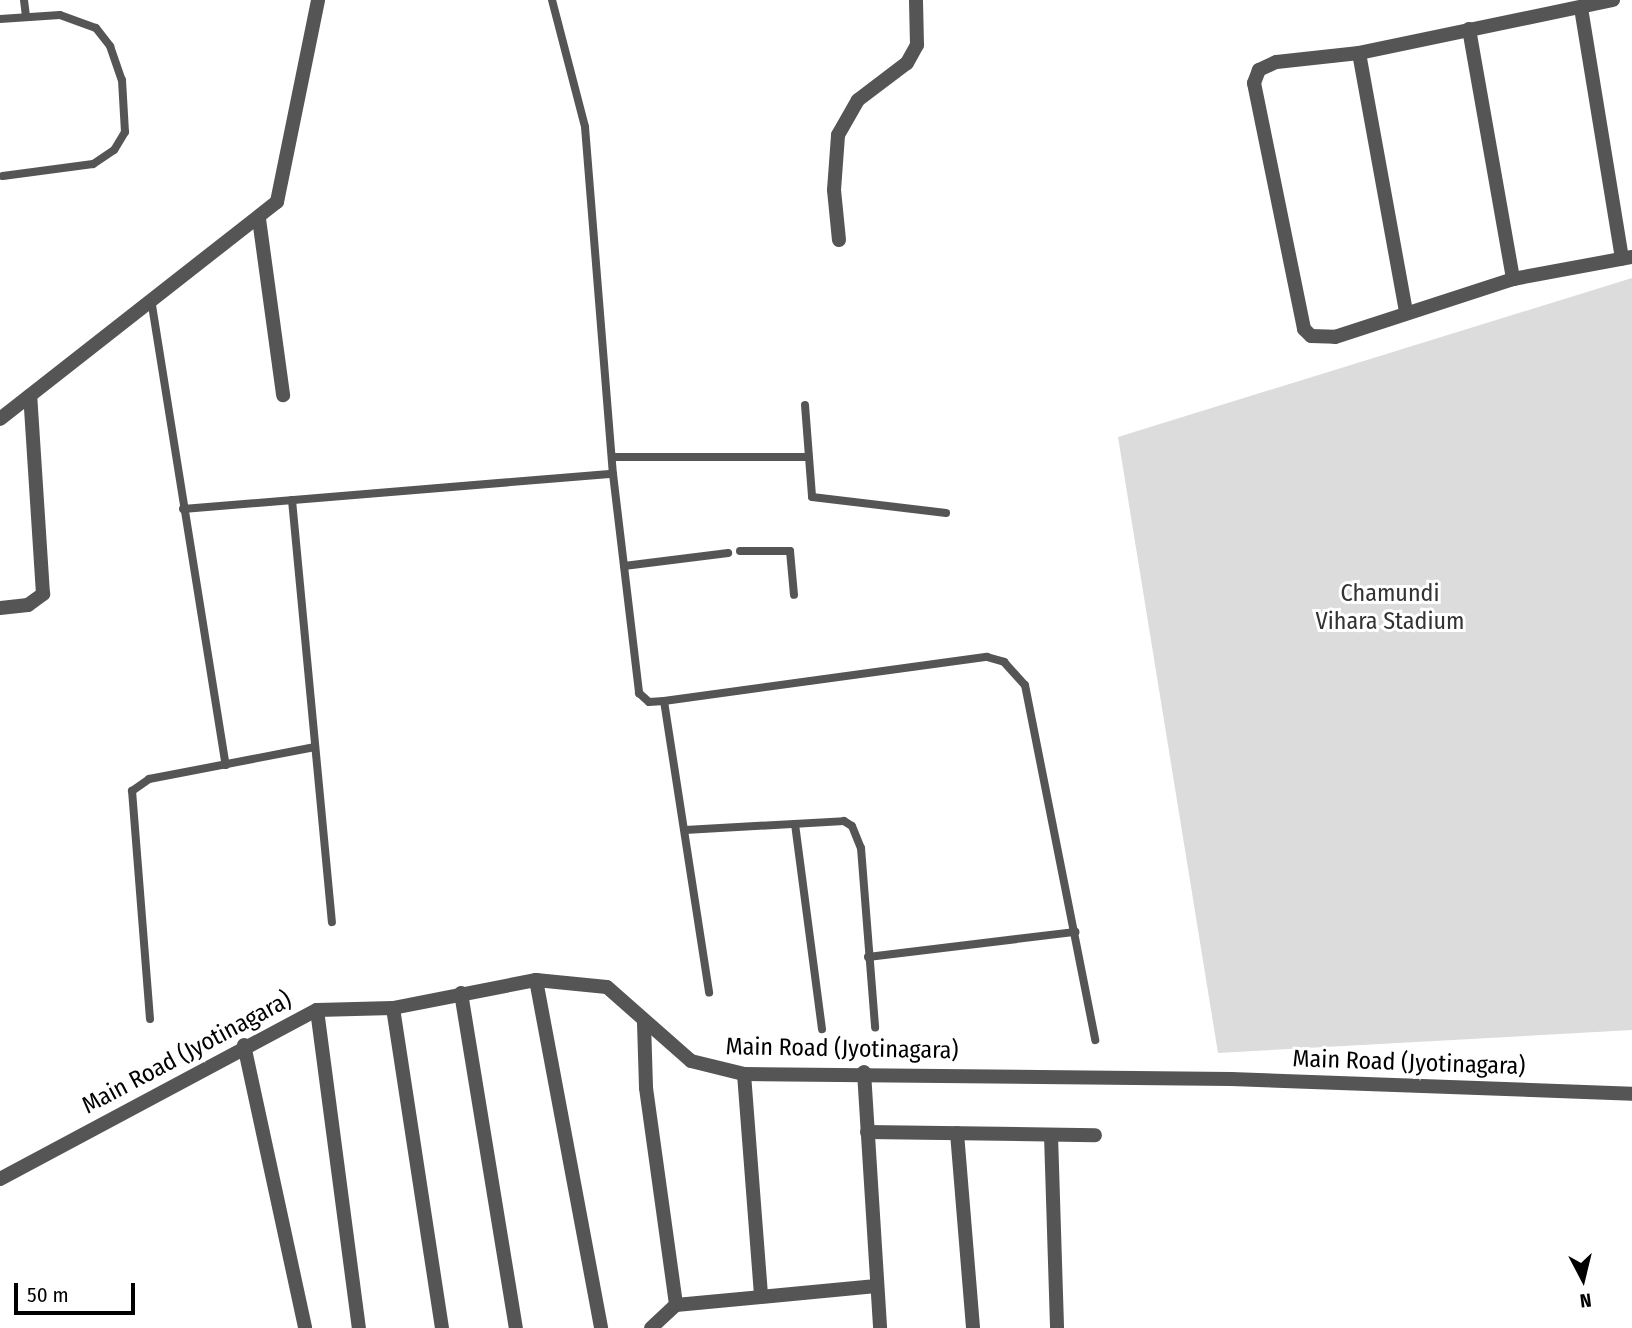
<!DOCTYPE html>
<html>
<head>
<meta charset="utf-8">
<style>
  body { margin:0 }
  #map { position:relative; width:1632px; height:1328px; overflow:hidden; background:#fff; font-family:"Fira Sans Condensed",sans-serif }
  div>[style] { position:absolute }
  .green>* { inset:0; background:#dcdcdc }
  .service>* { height:8px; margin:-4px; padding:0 4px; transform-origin:4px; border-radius:4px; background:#555 }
  .minor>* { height:14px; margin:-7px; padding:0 7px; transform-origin:7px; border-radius:7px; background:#555 }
  .tertiary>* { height:14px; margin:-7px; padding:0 7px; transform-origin:7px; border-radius:7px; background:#555 }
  span { translate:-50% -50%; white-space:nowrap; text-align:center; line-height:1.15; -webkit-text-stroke:6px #fff; paint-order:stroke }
  .park-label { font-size:24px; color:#333 }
  .street-label { font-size:24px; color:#000 }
  .north { position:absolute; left:1548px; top:1244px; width:70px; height:70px; -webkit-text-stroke:5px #fff; paint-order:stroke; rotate:173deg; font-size:19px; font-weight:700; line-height:28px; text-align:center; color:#000 }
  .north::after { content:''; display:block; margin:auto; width:24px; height:32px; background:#000; clip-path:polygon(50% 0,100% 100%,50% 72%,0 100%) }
  .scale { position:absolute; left:14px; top:1283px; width:121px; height:32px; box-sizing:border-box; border:4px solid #000; border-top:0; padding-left:9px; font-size:21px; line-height:24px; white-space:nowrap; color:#000; -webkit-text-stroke:5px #fff; paint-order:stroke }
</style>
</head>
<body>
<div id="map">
  <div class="green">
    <div style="clip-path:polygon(1632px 278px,1632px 1030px,1218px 1053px,1118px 437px)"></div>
  </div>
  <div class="service">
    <div style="left:24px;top:0;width:16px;rotate:83deg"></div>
    <div style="left:552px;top:0;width:131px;rotate:75.4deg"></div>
    <div style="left:585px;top:127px;width:348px;rotate:85.4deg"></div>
    <div style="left:613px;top:474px;width:221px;rotate:83.2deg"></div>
    <div style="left:639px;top:693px;width:13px;rotate:42deg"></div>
    <div style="left:649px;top:702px;width:15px;rotate:-4deg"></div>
    <div style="left:664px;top:701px;width:326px;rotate:-7.8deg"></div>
    <div style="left:987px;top:657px;width:18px;rotate:16deg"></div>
    <div style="left:1004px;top:662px;width:31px;rotate:48deg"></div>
    <div style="left:1025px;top:685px;width:362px;rotate:78.8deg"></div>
    <div style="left:0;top:19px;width:60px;rotate:-3.8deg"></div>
    <div style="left:60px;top:15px;width:38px;rotate:20deg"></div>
    <div style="left:96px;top:28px;width:23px;rotate:52deg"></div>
    <div style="left:110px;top:46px;width:36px;rotate:71deg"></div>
    <div style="left:122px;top:80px;width:52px;rotate:86.7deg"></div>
    <div style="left:125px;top:132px;width:21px;rotate:121deg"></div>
    <div style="left:114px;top:150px;width:25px;rotate:146deg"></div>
    <div style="left:93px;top:164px;width:91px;rotate:172.4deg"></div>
    <div style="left:151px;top:299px;width:472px;rotate:80.9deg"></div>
    <div style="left:805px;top:405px;width:92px;rotate:85.6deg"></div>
    <div style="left:812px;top:497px;width:135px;rotate:6.8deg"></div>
    <div style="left:612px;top:457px;width:196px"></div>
    <div style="left:292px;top:500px;width:424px;rotate:84.6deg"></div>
    <div style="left:183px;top:509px;width:431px;rotate:-4.7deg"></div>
    <div style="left:740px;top:551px;width:50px"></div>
    <div style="left:790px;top:551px;width:44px;rotate:84.8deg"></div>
    <div style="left:624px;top:566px;width:105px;rotate:-7.1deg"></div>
    <div style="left:664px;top:701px;width:295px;rotate:81.2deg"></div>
    <div style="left:795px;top:824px;width:207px;rotate:82.5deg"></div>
    <div style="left:685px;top:830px;width:159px;rotate:-3.2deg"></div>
    <div style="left:844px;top:821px;width:9px;rotate:32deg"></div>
    <div style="left:852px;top:826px;width:24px;rotate:68deg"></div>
    <div style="left:861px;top:848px;width:180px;rotate:85.5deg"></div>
    <div style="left:868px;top:957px;width:209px;rotate:-6.9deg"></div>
    <div style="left:150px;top:1019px;width:229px;rotate:-94.5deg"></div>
    <div style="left:132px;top:791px;width:21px;rotate:-35deg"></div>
    <div style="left:149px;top:779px;width:169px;rotate:-10.9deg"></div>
  </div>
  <div class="minor">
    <div style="left:1613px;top:0;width:259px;rotate:168.2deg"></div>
    <div style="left:1359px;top:53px;width:83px;rotate:173.8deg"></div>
    <div style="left:1276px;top:62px;width:19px;rotate:155deg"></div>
    <div style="left:1259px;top:70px;width:14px;rotate:111deg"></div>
    <div style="left:1254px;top:83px;width:251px;rotate:78.5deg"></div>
    <div style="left:1304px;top:329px;width:10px;rotate:45deg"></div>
    <div style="left:1311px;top:336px;width:24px;rotate:2deg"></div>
    <div style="left:1335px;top:337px;width:187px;rotate:-18deg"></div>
    <div style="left:1513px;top:279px;width:121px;rotate:-10.5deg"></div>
    <div style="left:1581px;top:8px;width:254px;rotate:80.7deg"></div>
    <div style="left:1469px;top:29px;width:254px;rotate:80deg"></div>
    <div style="left:1359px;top:53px;width:262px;rotate:79.7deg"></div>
    <div style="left:259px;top:219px;width:178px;rotate:82.2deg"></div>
    <div style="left:839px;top:240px;width:50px;rotate:-95.7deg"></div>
    <div style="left:834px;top:190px;width:55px;rotate:-85.8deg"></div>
    <div style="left:838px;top:135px;width:40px;rotate:-60.3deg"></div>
    <div style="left:858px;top:100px;width:61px;rotate:-37.1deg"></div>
    <div style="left:907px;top:63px;width:21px;rotate:-61deg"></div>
    <div style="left:917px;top:45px;width:45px;rotate:-91.3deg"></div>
    <div style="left:0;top:419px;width:352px;rotate:-38.1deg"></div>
    <div style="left:277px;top:202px;width:206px;rotate:-78.5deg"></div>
    <div style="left:0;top:608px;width:28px;rotate:-6deg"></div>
    <div style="left:28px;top:605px;width:19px;rotate:-36deg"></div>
    <div style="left:43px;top:594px;width:199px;rotate:-93.7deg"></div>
    <div style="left:536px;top:980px;width:354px;rotate:79.4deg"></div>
    <div style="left:461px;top:993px;width:339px;rotate:80.7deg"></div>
    <div style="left:393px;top:1008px;width:324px;rotate:81.3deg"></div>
    <div style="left:317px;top:1010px;width:321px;rotate:82.5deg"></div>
    <div style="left:644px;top:1023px;width:65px;rotate:88.2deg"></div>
    <div style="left:646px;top:1088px;width:219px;rotate:82.1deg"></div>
    <div style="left:244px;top:1045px;width:289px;rotate:77.8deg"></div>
    <div style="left:864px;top:1072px;width:256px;rotate:86.4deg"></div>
    <div style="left:744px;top:1074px;width:222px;rotate:85.6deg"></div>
    <div style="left:867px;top:1132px;width:228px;rotate:0.8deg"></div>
    <div style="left:957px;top:1133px;width:196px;rotate:85.3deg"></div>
    <div style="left:1051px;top:1135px;width:193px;rotate:88.2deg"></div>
    <div style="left:651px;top:1328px;width:34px;rotate:-43deg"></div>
    <div style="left:676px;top:1305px;width:201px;rotate:-5.4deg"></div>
  </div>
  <div class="tertiary">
    <div style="left:0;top:1179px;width:359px;rotate:-28.1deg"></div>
    <div style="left:317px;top:1010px;width:76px;rotate:-1.5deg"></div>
    <div style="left:393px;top:1008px;width:146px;rotate:-11.1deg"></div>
    <div style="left:536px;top:980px;width:71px;rotate:5.6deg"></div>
    <div style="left:607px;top:987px;width:112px;rotate:41.4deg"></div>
    <div style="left:691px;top:1061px;width:55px;rotate:13.8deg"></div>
    <div style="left:744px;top:1074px;width:487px;rotate:0.6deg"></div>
    <div style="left:1231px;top:1079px;width:401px;rotate:2.1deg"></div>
  </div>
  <div class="park-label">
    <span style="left:1390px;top:608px">Chamundi<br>Vihara Stadium</span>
  </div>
  <div class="street-label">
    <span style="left:842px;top:1049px;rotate:1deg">Main Road (Jyotinagara)</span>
    <span style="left:187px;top:1053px;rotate:-28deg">Main Road (Jyotinagara)</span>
    <span style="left:1409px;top:1063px;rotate:2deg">Main Road (Jyotinagara)</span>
  </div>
  <div class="north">N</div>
  <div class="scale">50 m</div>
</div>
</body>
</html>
